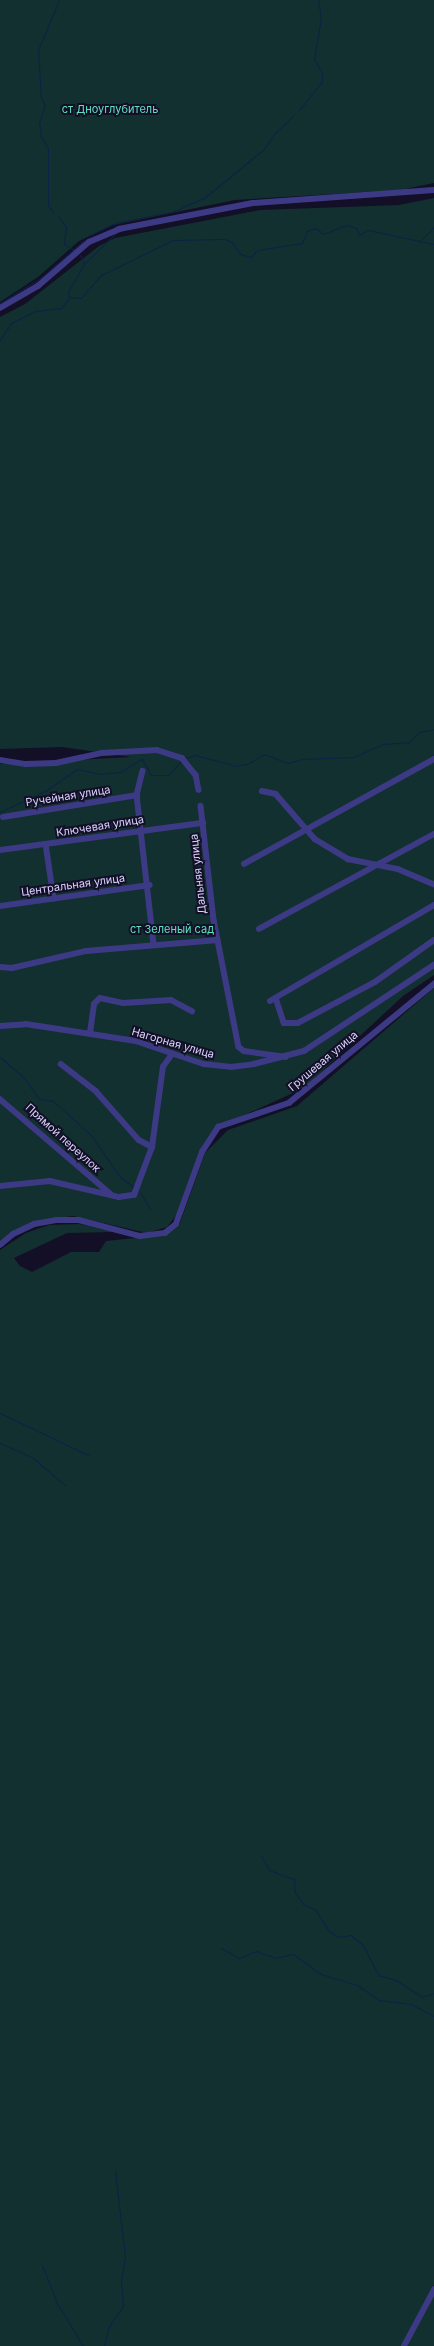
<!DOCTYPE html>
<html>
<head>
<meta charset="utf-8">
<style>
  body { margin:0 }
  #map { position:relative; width:434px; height:2346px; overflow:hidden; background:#130f26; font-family:Inter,sans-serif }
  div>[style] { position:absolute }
  .green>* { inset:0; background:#12302f }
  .stream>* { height:1px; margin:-0.5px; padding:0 0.5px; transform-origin:0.5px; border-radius:0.5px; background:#0c2248 }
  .minor>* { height:5.5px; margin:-2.75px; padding:0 2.75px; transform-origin:2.75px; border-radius:2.75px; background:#3d3a85 }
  span { translate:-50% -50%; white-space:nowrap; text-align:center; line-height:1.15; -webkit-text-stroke:4px #130f26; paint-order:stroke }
  .park-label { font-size:11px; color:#5fe0c0 }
  .street-label { font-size:11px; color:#d9d4ff }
</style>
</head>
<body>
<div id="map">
  <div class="green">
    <div style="clip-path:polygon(0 0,434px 0,434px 183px,400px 190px,235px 200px,113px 225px,79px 241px,38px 277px,0 302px)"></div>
    <div style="clip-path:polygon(434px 198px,434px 975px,403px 996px,304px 1088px,216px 1128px,204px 1144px,178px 1213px,167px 1227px,147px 1233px,73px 1216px,39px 1221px,14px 1230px,0 1242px,0 1192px,16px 1188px,0 1192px,0 764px,131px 757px,62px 747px,0 749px,0 317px,25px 304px,99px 246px,115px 238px,260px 210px,399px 205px)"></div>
    <div style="clip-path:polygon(434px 988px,434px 2285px,401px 2346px,0 2346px,0 1250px,26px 1233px,49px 1225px,80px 1224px,114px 1232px,67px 1233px,14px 1258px,20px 1266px,32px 1272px,71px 1252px,99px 1252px,106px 1241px,165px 1235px,179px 1226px,205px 1153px,228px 1130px,297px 1106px)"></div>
    <div style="clip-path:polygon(434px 2295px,434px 2346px,406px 2346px)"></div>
  </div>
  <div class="stream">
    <div style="left:299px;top:110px;width:36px;rotate:-51deg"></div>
    <div style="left:322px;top:82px;width:9px;rotate:-90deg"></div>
    <div style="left:322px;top:73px;width:16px;rotate:-120deg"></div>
    <div style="left:314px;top:59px;width:42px;rotate:-80.3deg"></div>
    <div style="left:321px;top:18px;width:18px;rotate:-99deg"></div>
    <div style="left:53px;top:212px;width:9px;rotate:-126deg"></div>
    <div style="left:48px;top:205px;width:57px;rotate:-90deg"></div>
    <div style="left:48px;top:148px;width:13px;rotate:-122deg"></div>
    <div style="left:41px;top:137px;width:14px;rotate:-98deg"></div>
    <div style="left:39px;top:123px;width:19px;rotate:-72deg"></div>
    <div style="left:45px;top:105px;width:8px;rotate:-120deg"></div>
    <div style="left:41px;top:98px;width:48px;rotate:-93.6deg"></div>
    <div style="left:38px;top:50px;width:54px;rotate:-67.2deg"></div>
    <div style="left:58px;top:216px;width:14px;rotate:54deg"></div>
    <div style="left:66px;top:227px;width:17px;rotate:97deg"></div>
    <div style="left:64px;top:244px;width:12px;rotate:31deg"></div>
    <div style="left:115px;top:228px;width:4px;rotate:-104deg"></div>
    <div style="left:114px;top:224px;width:5px;rotate:-22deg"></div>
    <div style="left:119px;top:222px;width:54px;rotate:-10.7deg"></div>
    <div style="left:172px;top:212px;width:35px;rotate:-24deg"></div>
    <div style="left:204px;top:198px;width:77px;rotate:-39.2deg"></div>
    <div style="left:264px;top:149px;width:21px;rotate:-55deg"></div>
    <div style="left:276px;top:132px;width:25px;rotate:-43deg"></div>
    <div style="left:88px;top:236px;width:28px;rotate:-26deg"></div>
    <div style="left:419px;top:242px;width:21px;rotate:-45deg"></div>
    <div style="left:80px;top:255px;width:10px;rotate:66deg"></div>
    <div style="left:69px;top:297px;width:5px;rotate:-101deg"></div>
    <div style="left:68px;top:292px;width:32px;rotate:-60deg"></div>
    <div style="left:84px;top:264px;width:45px;rotate:-44.1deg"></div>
    <div style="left:0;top:303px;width:48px;rotate:-31.4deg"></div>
    <div style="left:41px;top:278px;width:56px;rotate:-41.4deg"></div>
    <div style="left:0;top:340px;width:20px;rotate:-57deg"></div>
    <div style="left:11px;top:323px;width:28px;rotate:-26deg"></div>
    <div style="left:36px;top:311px;width:25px;rotate:-7deg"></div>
    <div style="left:61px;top:308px;width:14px;rotate:-51deg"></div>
    <div style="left:70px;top:297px;width:11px;rotate:5deg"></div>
    <div style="left:81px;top:298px;width:30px;rotate:-49deg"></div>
    <div style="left:101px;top:275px;width:80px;rotate:-25.9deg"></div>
    <div style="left:173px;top:240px;width:51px;rotate:-1.1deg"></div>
    <div style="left:224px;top:239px;width:9px;rotate:21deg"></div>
    <div style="left:232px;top:242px;width:14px;rotate:56deg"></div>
    <div style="left:240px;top:254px;width:11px;rotate:15deg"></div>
    <div style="left:251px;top:257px;width:9px;rotate:-49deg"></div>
    <div style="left:257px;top:250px;width:46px;rotate:-8.8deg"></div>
    <div style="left:302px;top:243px;width:13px;rotate:-67deg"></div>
    <div style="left:307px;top:231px;width:9px;rotate:-18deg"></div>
    <div style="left:316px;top:228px;width:9px;rotate:41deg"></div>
    <div style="left:323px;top:234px;width:26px;rotate:-21deg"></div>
    <div style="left:347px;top:225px;width:9px;rotate:18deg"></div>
    <div style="left:356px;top:228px;width:8px;rotate:67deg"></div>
    <div style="left:359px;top:235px;width:10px;rotate:-29deg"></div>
    <div style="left:368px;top:230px;width:67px;rotate:12deg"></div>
    <div style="left:187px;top:758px;width:9px;rotate:-21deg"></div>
    <div style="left:195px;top:755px;width:42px;rotate:15deg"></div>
    <div style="left:236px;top:766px;width:11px;rotate:-10deg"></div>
    <div style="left:247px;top:764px;width:20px;rotate:-30deg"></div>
    <div style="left:264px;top:754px;width:26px;rotate:21deg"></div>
    <div style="left:288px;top:763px;width:15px;rotate:-16deg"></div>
    <div style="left:302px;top:759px;width:51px;rotate:-2.2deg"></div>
    <div style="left:353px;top:757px;width:33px;rotate:-23deg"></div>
    <div style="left:383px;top:744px;width:26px;rotate:-4deg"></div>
    <div style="left:409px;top:742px;width:14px;rotate:-45deg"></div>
    <div style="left:419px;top:732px;width:15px;rotate:-11deg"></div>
    <div style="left:0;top:812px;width:52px;rotate:-25.1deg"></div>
    <div style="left:47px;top:790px;width:37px;rotate:-35deg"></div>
    <div style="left:77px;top:769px;width:24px;rotate:12deg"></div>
    <div style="left:100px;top:774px;width:20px;rotate:-6deg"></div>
    <div style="left:120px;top:772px;width:26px;rotate:-31deg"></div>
    <div style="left:142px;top:759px;width:18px;rotate:61deg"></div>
    <div style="left:151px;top:775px;width:17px"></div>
    <div style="left:168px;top:775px;width:18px;rotate:-47deg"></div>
    <div style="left:0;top:1057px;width:32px;rotate:41deg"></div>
    <div style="left:24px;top:1078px;width:26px;rotate:54deg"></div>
    <div style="left:39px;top:1099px;width:14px;rotate:8deg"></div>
    <div style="left:53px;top:1101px;width:50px;rotate:41.7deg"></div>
    <div style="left:90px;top:1134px;width:54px;rotate:54.8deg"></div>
    <div style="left:121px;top:1178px;width:16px;rotate:35deg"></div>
    <div style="left:140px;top:1192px;width:20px;rotate:60deg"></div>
    <div style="left:0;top:1413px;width:98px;rotate:25.5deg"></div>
    <div style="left:0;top:1443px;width:36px;rotate:24deg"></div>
    <div style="left:33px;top:1458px;width:42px;rotate:40.2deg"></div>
    <div style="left:261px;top:1855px;width:17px;rotate:62deg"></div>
    <div style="left:269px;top:1870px;width:27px;rotate:20deg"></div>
    <div style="left:294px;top:1879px;width:14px;rotate:86deg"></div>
    <div style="left:295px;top:1893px;width:15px;rotate:53deg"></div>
    <div style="left:304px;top:1905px;width:12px;rotate:20deg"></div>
    <div style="left:315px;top:1909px;width:26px;rotate:58deg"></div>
    <div style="left:329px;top:1931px;width:11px;rotate:34deg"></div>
    <div style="left:338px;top:1937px;width:13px;rotate:-9deg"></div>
    <div style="left:351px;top:1935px;width:16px;rotate:40deg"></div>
    <div style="left:363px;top:1945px;width:34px;rotate:63deg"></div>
    <div style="left:378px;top:1975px;width:19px;rotate:16deg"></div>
    <div style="left:396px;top:1980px;width:31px;rotate:33deg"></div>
    <div style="left:422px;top:1997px;width:13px;rotate:-18deg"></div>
    <div style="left:221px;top:1948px;width:21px;rotate:29deg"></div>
    <div style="left:239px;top:1958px;width:18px;rotate:-22deg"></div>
    <div style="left:256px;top:1951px;width:20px;rotate:20deg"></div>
    <div style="left:275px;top:1958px;width:18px;rotate:-13deg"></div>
    <div style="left:293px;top:1954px;width:34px;rotate:36deg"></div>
    <div style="left:321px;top:1974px;width:38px;rotate:17deg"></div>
    <div style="left:357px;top:1985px;width:27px;rotate:34deg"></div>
    <div style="left:379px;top:2000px;width:32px;rotate:7deg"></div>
    <div style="left:411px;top:2004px;width:26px;rotate:28deg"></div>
    <div style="left:42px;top:2265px;width:41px;rotate:68.5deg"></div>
    <div style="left:57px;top:2303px;width:50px;rotate:58.8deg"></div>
    <div style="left:104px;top:2346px;width:18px;rotate:-77deg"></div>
    <div style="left:108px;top:2328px;width:27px;rotate:-56deg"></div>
    <div style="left:123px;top:2306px;width:24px;rotate:-95deg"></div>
    <div style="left:121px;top:2282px;width:25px;rotate:-81deg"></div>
    <div style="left:125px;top:2257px;width:87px;rotate:-96.6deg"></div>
  </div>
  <div class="minor">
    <div style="left:0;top:308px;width:44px;rotate:-30.1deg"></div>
    <div style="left:38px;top:286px;width:67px;rotate:-40.8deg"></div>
    <div style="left:89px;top:242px;width:33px;rotate:-23deg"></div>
    <div style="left:119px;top:229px;width:136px;rotate:-11deg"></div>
    <div style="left:253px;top:203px;width:181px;rotate:-4.1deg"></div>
    <div style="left:0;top:760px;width:26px;rotate:9deg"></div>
    <div style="left:26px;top:764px;width:30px;rotate:-2deg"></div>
    <div style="left:56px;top:763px;width:47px;rotate:-12.3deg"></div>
    <div style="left:102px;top:753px;width:55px;rotate:-3.1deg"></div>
    <div style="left:157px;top:750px;width:26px;rotate:18deg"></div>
    <div style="left:182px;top:758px;width:22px;rotate:51deg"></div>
    <div style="left:196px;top:775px;width:15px;rotate:79deg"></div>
    <div style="left:143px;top:771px;width:25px;rotate:104deg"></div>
    <div style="left:137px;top:795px;width:150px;rotate:83.5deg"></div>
    <div style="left:262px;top:791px;width:14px;rotate:12deg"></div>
    <div style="left:276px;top:794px;width:60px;rotate:49.1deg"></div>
    <div style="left:315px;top:839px;width:39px;rotate:31deg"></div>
    <div style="left:348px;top:859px;width:51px;rotate:11.3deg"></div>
    <div style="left:398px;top:869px;width:39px;rotate:23deg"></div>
    <div style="left:201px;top:806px;width:115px;rotate:83.5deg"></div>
    <div style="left:214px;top:920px;width:129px;rotate:78.9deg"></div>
    <div style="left:239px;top:1047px;width:6px;rotate:39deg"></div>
    <div style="left:244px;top:1051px;width:42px;rotate:8.1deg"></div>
    <div style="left:3px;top:817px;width:136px;rotate:-9.3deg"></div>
    <div style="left:46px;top:844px;width:55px;rotate:81.6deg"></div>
    <div style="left:0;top:850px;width:205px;rotate:-7.6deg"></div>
    <div style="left:244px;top:864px;width:217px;rotate:-28.9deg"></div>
    <div style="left:0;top:906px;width:151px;rotate:-8deg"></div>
    <div style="left:259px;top:929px;width:199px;rotate:-28.5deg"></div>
    <div style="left:0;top:967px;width:12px;rotate:5deg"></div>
    <div style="left:12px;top:968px;width:76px;rotate:-12.9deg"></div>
    <div style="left:86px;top:951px;width:132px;rotate:-4.8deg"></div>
    <div style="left:276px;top:998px;width:26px;rotate:72deg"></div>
    <div style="left:284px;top:1023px;width:14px"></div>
    <div style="left:298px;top:1023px;width:87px;rotate:-28deg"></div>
    <div style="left:375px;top:982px;width:72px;rotate:-35.4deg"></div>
    <div style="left:270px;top:1001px;width:190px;rotate:-30.3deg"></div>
    <div style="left:0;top:1026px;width:26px;rotate:-4deg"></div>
    <div style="left:26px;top:1024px;width:111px;rotate:8.8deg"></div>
    <div style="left:136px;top:1041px;width:72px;rotate:18.7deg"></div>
    <div style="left:204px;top:1064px;width:27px;rotate:6deg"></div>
    <div style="left:231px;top:1067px;width:23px;rotate:-7deg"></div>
    <div style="left:254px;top:1064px;width:52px;rotate:-14.6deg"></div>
    <div style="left:304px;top:1051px;width:156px;rotate:-33.5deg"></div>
    <div style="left:90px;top:1033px;width:29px;rotate:-82deg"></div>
    <div style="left:94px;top:1004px;width:8px;rotate:-45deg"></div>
    <div style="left:100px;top:998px;width:24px;rotate:12deg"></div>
    <div style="left:123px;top:1003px;width:48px;rotate:-3.6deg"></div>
    <div style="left:171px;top:1000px;width:24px;rotate:28deg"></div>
    <div style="left:61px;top:1064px;width:44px;rotate:37.6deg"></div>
    <div style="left:96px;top:1091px;width:65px;rotate:48.7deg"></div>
    <div style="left:139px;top:1140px;width:15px;rotate:28deg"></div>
    <div style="left:0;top:1099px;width:146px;rotate:40.6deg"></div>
    <div style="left:0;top:1186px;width:50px;rotate:-5.7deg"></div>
    <div style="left:50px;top:1181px;width:71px;rotate:13.1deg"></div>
    <div style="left:119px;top:1197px;width:15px;rotate:-8deg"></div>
    <div style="left:134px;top:1195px;width:51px;rotate:-69.4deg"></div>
    <div style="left:152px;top:1147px;width:81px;rotate:-82.2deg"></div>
    <div style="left:163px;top:1067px;width:16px;rotate:-55deg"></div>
    <div style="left:0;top:1245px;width:17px;rotate:-40deg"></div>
    <div style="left:13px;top:1234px;width:23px;rotate:-25deg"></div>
    <div style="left:34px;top:1224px;width:22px;rotate:-10deg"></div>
    <div style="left:56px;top:1220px;width:23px"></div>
    <div style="left:79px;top:1220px;width:63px;rotate:14.7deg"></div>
    <div style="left:140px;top:1236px;width:25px;rotate:-7deg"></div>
    <div style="left:165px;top:1233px;width:14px;rotate:-39deg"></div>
    <div style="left:176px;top:1224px;width:77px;rotate:-70.1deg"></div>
    <div style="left:202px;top:1152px;width:30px;rotate:-57deg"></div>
    <div style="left:218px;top:1127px;width:75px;rotate:-18.7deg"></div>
    <div style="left:289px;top:1103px;width:188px;rotate:-39.4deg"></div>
    <div style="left:404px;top:2346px;width:64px;rotate:-61.8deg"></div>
  </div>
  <div class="park-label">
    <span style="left:110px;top:109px">ст Дноуглубитель</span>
    <span style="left:172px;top:929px">ст Зеленый сад</span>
  </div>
  <div class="street-label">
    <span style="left:68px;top:796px;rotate:-9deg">Ручейная улица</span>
    <span style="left:100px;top:826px;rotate:-9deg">Ключевая улица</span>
    <span style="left:198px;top:874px;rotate:-96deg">Дальняя улица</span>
    <span style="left:73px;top:885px;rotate:-8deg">Центральная улица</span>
    <span style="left:173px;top:1043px;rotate:16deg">Нагорная улица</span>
    <span style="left:323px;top:1061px;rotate:-40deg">Грушевая улица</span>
    <span style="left:63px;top:1138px;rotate:42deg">Прямой переулок</span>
  </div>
</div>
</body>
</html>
